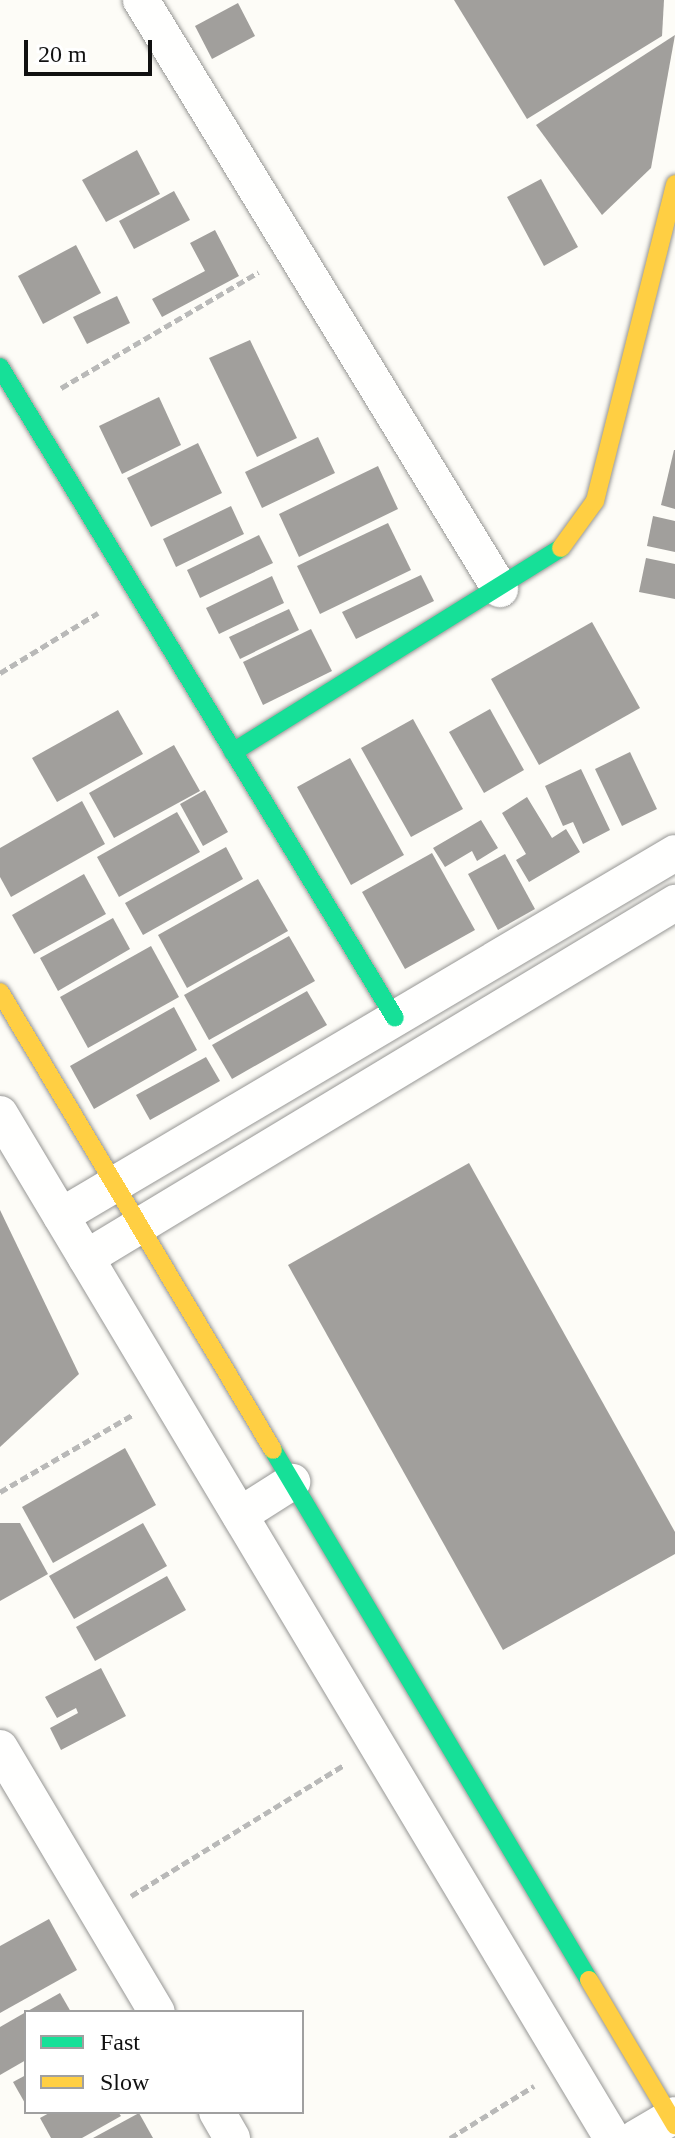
<!DOCTYPE html>
<html>
<head>
<meta charset="utf-8">
<style>
  body { margin:0 }
  #map { position:relative; width:675px; height:2138px; overflow:hidden; background:#fdfcf7; font-family:"Times New Roman",serif }
  div>[style] { position:absolute }
  .building>* { inset:0; background:#a19f9c }
  .path>* { height:5px; margin-top:-2.5px; transform-origin:0; background:repeating-linear-gradient(90deg,#b9b9b8 0 8px,transparent 0 12px) }
  .roads { filter:drop-shadow(0 0 2px #979795) drop-shadow(0 0 2px #979795) }
  .street>* { height:36px; margin:-18px; padding:0 18px; transform-origin:18px; border-radius:18px; background:#fffffe }
  .fast>* { height:18px; margin:-9px; padding:0 9px; transform-origin:9px; border-radius:9px; background:#16e098 }
  .slow>* { height:18px; margin:-9px; padding:0 9px; transform-origin:9px; border-radius:9px; background:#ffcf43 }
  span { translate:-50% -50%; white-space:nowrap; text-align:center; line-height:1.15; -webkit-text-stroke:8px #fff; paint-order:stroke }
  .legend { position:absolute; left:24px; top:2010px; width:280px; height:104px; box-sizing:border-box; background:#fff; border:2px solid #a0a0a0; margin:0; padding:10px 14px; list-style:none; font-size:24px; color:#111 }
  .legend li { display:flex; align-items:center; gap:16px; height:40px }
  .legend b { width:40px; border:2px solid #a0a0a0 }
  .scale { position:absolute; left:24px; top:40px; width:128px; height:36px; box-sizing:border-box; border:4px solid #111; border-top:0; padding-left:10px; font-size:24px; line-height:28px; white-space:nowrap; color:#111; -webkit-text-stroke:6px #fff; paint-order:stroke }
</style>
</head>
<body>
<div id="map">
  <div class="building">
    <div style="clip-path:polygon(454px 0,664px 0,662px 36px,527px 119px)"></div>
    <div style="clip-path:polygon(238px 3px,255px 36px,212px 59px,195px 26px)"></div>
    <div style="clip-path:polygon(675px 35px,651px 168px,602px 215px,536px 125px)"></div>
    <div style="clip-path:polygon(137px 150px,160px 194px,106px 222px,82px 180px)"></div>
    <div style="clip-path:polygon(541px 179px,578px 247px,544px 266px,507px 197px)"></div>
    <div style="clip-path:polygon(174px 191px,190px 220px,134px 249px,119px 221px)"></div>
    <div style="clip-path:polygon(215px 230px,239px 276px,162px 317px,152px 299px,205px 271px,190px 243px)"></div>
    <div style="clip-path:polygon(76px 245px,101px 293px,43px 324px,18px 276px)"></div>
    <div style="clip-path:polygon(117px 296px,130px 323px,87px 344px,73px 317px)"></div>
    <div style="clip-path:polygon(250px 340px,297px 438px,257px 457px,209px 358px)"></div>
    <div style="clip-path:polygon(159px 397px,181px 445px,122px 474px,99px 426px)"></div>
    <div style="clip-path:polygon(318px 437px,335px 473px,262px 508px,245px 472px)"></div>
    <div style="clip-path:polygon(198px 443px,222px 493px,151px 527px,127px 478px)"></div>
    <div style="clip-path:polygon(674px 450px,675px 450px,675px 509px,661px 505px)"></div>
    <div style="clip-path:polygon(378px 466px,398px 509px,299px 557px,279px 514px)"></div>
    <div style="clip-path:polygon(231px 506px,244px 534px,176px 567px,163px 539px)"></div>
    <div style="clip-path:polygon(653px 516px,675px 521px,675px 552px,647px 546px)"></div>
    <div style="clip-path:polygon(388px 523px,411px 570px,320px 614px,297px 566px)"></div>
    <div style="clip-path:polygon(259px 535px,273px 563px,200px 598px,187px 570px)"></div>
    <div style="clip-path:polygon(646px 558px,675px 564px,675px 599px,639px 592px)"></div>
    <div style="clip-path:polygon(421px 575px,434px 601px,356px 639px,342px 612px)"></div>
    <div style="clip-path:polygon(272px 576px,284px 603px,219px 634px,206px 608px)"></div>
    <div style="clip-path:polygon(289px 609px,299px 630px,240px 659px,229px 637px)"></div>
    <div style="clip-path:polygon(592px 622px,640px 708px,539px 765px,491px 679px)"></div>
    <div style="clip-path:polygon(311px 629px,332px 671px,263px 705px,243px 662px)"></div>
    <div style="clip-path:polygon(490px 709px,524px 770px,484px 793px,449px 732px)"></div>
    <div style="clip-path:polygon(118px 710px,143px 754px,57px 802px,32px 758px)"></div>
    <div style="clip-path:polygon(413px 719px,463px 809px,411px 837px,361px 748px)"></div>
    <div style="clip-path:polygon(174px 745px,200px 791px,114px 838px,89px 793px)"></div>
    <div style="clip-path:polygon(630px 752px,657px 809px,622px 826px,595px 769px)"></div>
    <div style="clip-path:polygon(350px 758px,404px 855px,351px 885px,297px 787px)"></div>
    <div style="clip-path:polygon(581px 769px,610px 830px,583px 844px,573px 822px,563px 826px,545px 786px)"></div>
    <div style="clip-path:polygon(205px 790px,228px 832px,203px 846px,180px 804px)"></div>
    <div style="clip-path:polygon(527px 797px,552px 838px,566px 829px,580px 852px,529px 882px,516px 860px,526px 854px,502px 813px)"></div>
    <div style="clip-path:polygon(82px 801px,105px 844px,11px 897px,0 877px,0 848px)"></div>
    <div style="clip-path:polygon(177px 812px,200px 852px,119px 897px,97px 857px)"></div>
    <div style="clip-path:polygon(481px 820px,498px 848px,477px 861px,472px 851px,445px 867px,433px 848px)"></div>
    <div style="clip-path:polygon(226px 847px,243px 879px,143px 935px,125px 903px)"></div>
    <div style="clip-path:polygon(432px 853px,475px 930px,405px 969px,362px 892px)"></div>
    <div style="clip-path:polygon(505px 854px,535px 909px,498px 930px,468px 874px)"></div>
    <div style="clip-path:polygon(84px 874px,106px 914px,34px 954px,12px 915px)"></div>
    <div style="clip-path:polygon(258px 879px,288px 931px,187px 988px,158px 935px)"></div>
    <div style="clip-path:polygon(113px 918px,130px 949px,58px 991px,40px 958px)"></div>
    <div style="clip-path:polygon(289px 936px,315px 981px,209px 1040px,184px 995px)"></div>
    <div style="clip-path:polygon(151px 946px,179px 997px,88px 1048px,60px 997px)"></div>
    <div style="clip-path:polygon(307px 991px,327px 1025px,232px 1079px,212px 1045px)"></div>
    <div style="clip-path:polygon(174px 1007px,197px 1050px,94px 1109px,70px 1066px)"></div>
    <div style="clip-path:polygon(206px 1057px,220px 1081px,150px 1120px,136px 1095px)"></div>
    <div style="clip-path:polygon(469px 1163px,675px 1532px,675px 1554px,503px 1650px,288px 1265px)"></div>
    <div style="clip-path:polygon(0 1210px,79px 1374px,0 1447px)"></div>
    <div style="clip-path:polygon(125px 1448px,156px 1505px,53px 1563px,22px 1507px)"></div>
    <div style="clip-path:polygon(0 1523px,20px 1523px,48px 1574px,0 1601px)"></div>
    <div style="clip-path:polygon(143px 1523px,167px 1566px,74px 1619px,49px 1576px)"></div>
    <div style="clip-path:polygon(167px 1576px,186px 1610px,95px 1661px,76px 1627px)"></div>
    <div style="clip-path:polygon(101px 1668px,126px 1716px,61px 1750px,50px 1728px,78px 1713px,76px 1708px,57px 1718px,45px 1697px)"></div>
    <div style="clip-path:polygon(49px 1919px,77px 1970px,0 2013px,0 1946px)"></div>
    <div style="clip-path:polygon(60px 1993px,71px 2012px,26px 2012px)"></div>
    <div style="clip-path:polygon(26px 2012px,26px 2060px,0 2075px,0 2027px)"></div>
    <div style="clip-path:polygon(26px 2075px,26px 2105px,13px 2082px)"></div>
    <div style="clip-path:polygon(51px 2112px,118px 2112px,121px 2116px,82px 2138px,51px 2138px,40px 2118px)"></div>
    <div style="clip-path:polygon(139px 2113px,153px 2138px,93px 2138px)"></div>
  </div>
  <div class="path">
    <div style="left:61px;top:388px;width:229px;rotate:-30.4deg"></div>
    <div style="left:0;top:673px;width:115px;rotate:-31.5deg"></div>
    <div style="left:0;top:1492px;width:155px;rotate:-30.2deg"></div>
    <div style="left:131px;top:1896px;width:250px;rotate:-31.6deg"></div>
    <div style="left:450px;top:2138px;width:99px;rotate:-31.8deg"></div>
  </div>
  <div class="roads">
    <div class="street">
      <div style="left:141px;top:0;width:690px;rotate:58.64deg"></div>
      <div style="left:0;top:1114px;width:1193px;rotate:59.14deg"></div>
      <div style="left:61px;top:1216px;width:713px;rotate:-30.59deg"></div>
      <div style="left:86px;top:1258px;width:688px;rotate:-31.08deg"></div>
      <div style="left:240px;top:1515px;width:62px;rotate:-32.4deg"></div>
      <div style="left:0;top:1748px;width:307px;rotate:59.3deg"></div>
      <div style="left:217px;top:2112px;width:30px;rotate:60deg"></div>
      <div style="left:636px;top:2138px;width:45px;rotate:-30.5deg"></div>
    </div>
    <div class="fast">
      <div style="left:0;top:367px;width:761px;rotate:58.75deg"></div>
      <div style="left:233px;top:752px;width:386px;rotate:-31.9deg"></div>
      <div style="left:273px;top:1450px;width:617px;rotate:59.2deg"></div>
    </div>
    <div class="slow">
      <div style="left:561px;top:548px;width:58px;rotate:-54.1deg"></div>
      <div style="left:595px;top:501px;width:327px;rotate:-75.8deg"></div>
      <div style="left:0;top:992px;width:533px;rotate:59.2deg"></div>
      <div style="left:589px;top:1980px;width:169px;rotate:59.3deg"></div>
    </div>
  </div>
  <ul class="legend">
  <li><b style="height:10px;background:#16e098"></b>Fast</li>
  <li><b style="height:10px;background:#ffcf43"></b>Slow</li>
  </ul>
  <div class="scale">20 m</div>
</div>
</body>
</html>
